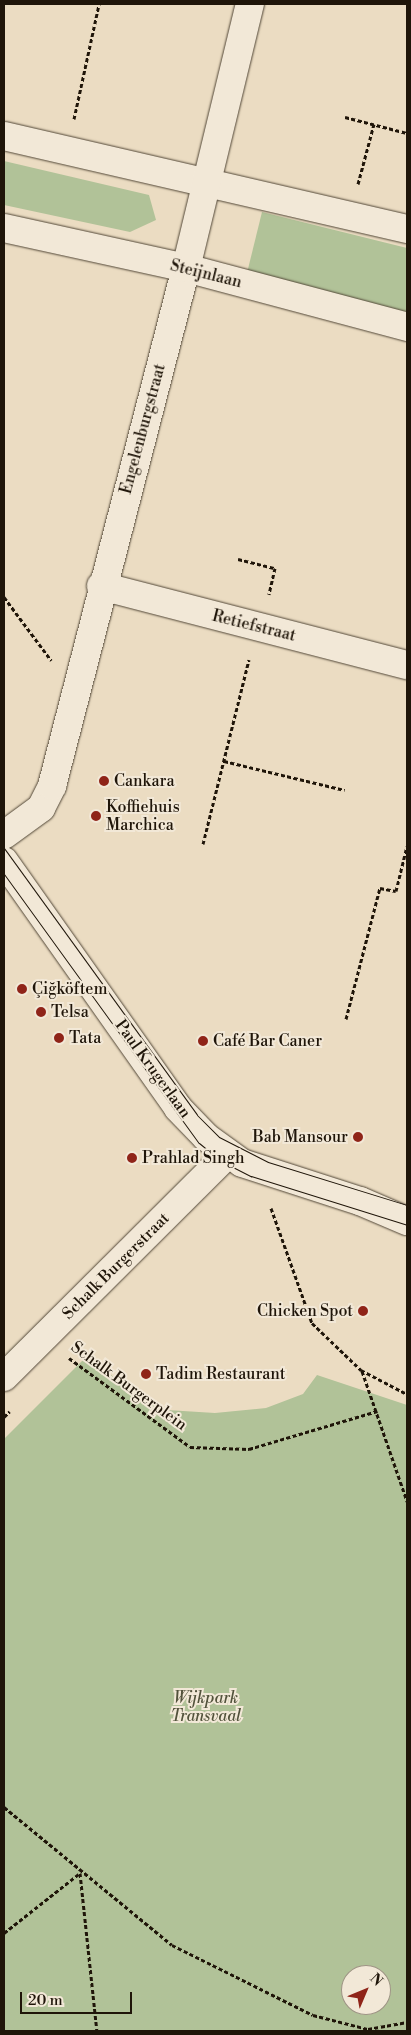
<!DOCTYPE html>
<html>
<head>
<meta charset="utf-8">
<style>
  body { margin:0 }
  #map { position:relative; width:411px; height:2035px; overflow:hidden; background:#ebdcc2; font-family:"Libre Bodoni",serif }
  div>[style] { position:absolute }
  .green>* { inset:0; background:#b1c298 }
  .path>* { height:3px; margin-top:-1.5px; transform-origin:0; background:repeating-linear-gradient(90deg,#1f1509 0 4px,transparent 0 6.5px) }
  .roads { filter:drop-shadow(0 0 1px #524737) drop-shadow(0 0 1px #524737) }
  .minor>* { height:28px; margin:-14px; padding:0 14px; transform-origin:14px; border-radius:14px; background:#f2e8d7 }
  .tram>* { height:1px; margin:-0.5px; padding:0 0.5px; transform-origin:0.5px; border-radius:0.5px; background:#1f1509 }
  .dots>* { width:14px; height:14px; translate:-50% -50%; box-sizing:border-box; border:2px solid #f2e8d7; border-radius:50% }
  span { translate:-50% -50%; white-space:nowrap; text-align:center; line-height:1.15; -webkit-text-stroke:4px #f2e8d7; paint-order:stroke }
  .street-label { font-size:16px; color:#1f1509 }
  .poi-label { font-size:16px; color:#1f1509 }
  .left { translate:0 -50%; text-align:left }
  .right { translate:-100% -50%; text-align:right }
  .park-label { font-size:16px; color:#52523b; font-style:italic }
  .frame { position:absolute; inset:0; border:5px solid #1f1509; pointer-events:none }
  .north { position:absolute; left:341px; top:1965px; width:50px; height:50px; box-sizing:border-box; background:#f2e8d7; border:1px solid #9e9485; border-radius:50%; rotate:45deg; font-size:14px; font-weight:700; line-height:20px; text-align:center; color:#1f1509 }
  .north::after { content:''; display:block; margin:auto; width:18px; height:22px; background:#8f2418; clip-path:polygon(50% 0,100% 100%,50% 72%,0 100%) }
  .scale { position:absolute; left:20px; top:1992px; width:112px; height:22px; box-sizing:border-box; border:2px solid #1f1509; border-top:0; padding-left:6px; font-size:15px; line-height:18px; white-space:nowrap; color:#1f1509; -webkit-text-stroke:4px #f2e8d7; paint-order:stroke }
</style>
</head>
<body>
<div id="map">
  <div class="green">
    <div style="clip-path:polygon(4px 161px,149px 195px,156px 220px,130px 232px,4px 205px)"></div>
    <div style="clip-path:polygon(262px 212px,407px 248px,407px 312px,247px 273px)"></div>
    <div style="clip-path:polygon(evenodd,88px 1355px,140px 1400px,167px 1410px,215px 1413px,266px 1408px,303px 1394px,317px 1375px,407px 1405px,407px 2031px,4px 2031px,4px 1439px,88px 1355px,351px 1975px,381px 1975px,381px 2005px,351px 2005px,351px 1975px)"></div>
  </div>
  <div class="path">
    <div style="left:345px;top:117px;width:64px;rotate:14.5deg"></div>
    <div style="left:74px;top:119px;width:118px;rotate:-77.7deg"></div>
    <div style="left:358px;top:184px;width:62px;rotate:-75.1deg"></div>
    <div style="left:238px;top:559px;width:38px;rotate:14deg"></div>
    <div style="left:275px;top:568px;width:27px;rotate:103deg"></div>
    <div style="left:4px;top:597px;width:79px;rotate:53.3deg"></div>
    <div style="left:224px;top:761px;width:124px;rotate:13.5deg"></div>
    <div style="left:203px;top:844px;width:190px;rotate:-76deg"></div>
    <div style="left:346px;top:1019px;width:135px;rotate:-75.5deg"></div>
    <div style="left:380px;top:888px;width:16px;rotate:11deg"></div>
    <div style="left:396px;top:891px;width:46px;rotate:-76.3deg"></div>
    <div style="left:271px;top:1208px;width:122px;rotate:70.4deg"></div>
    <div style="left:312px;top:1323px;width:68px;rotate:43.8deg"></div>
    <div style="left:361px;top:1370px;width:52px;rotate:27.6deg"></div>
    <div style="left:69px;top:1358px;width:150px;rotate:36.3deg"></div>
    <div style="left:190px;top:1447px;width:59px;rotate:1.9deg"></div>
    <div style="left:249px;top:1449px;width:134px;rotate:-16.5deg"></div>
    <div style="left:362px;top:1371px;width:138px;rotate:70.9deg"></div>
    <div style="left:4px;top:1417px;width:8px;rotate:-45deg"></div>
    <div style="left:4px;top:1807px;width:217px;rotate:39.4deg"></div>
    <div style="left:172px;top:1945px;width:157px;rotate:26.4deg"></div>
    <div style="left:313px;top:2015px;width:57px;rotate:14.3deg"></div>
    <div style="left:368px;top:2029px;width:40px;rotate:-10deg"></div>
    <div style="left:80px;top:1873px;width:159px;rotate:83.9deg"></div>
    <div style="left:4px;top:1933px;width:97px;rotate:-38.3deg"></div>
  </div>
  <div class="roads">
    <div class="minor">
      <div style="left:4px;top:136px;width:414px;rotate:13deg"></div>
      <div style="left:4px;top:228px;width:186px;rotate:12.4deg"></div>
      <div style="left:186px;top:268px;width:229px;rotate:14.9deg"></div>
      <div style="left:101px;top:586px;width:316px;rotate:14.5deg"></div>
      <div style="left:4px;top:835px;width:46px;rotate:-36.1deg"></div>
      <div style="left:41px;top:808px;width:25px;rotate:-63deg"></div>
      <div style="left:52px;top:786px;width:535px;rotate:-75.5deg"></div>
      <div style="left:186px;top:268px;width:272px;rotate:-76.4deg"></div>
      <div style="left:4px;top:861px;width:302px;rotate:54.8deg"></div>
      <div style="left:178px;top:1108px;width:40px;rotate:46deg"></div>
      <div style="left:206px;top:1137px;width:44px;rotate:35.8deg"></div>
      <div style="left:242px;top:1163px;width:124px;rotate:17.9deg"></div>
      <div style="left:360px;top:1201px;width:51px;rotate:23.1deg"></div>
      <div style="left:4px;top:1377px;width:316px;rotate:-44.9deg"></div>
    </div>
  </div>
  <div class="tram">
    <div style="left:4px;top:848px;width:329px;rotate:54.1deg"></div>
    <div style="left:197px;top:1115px;width:31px;rotate:45deg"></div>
    <div style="left:219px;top:1137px;width:55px;rotate:27deg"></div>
    <div style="left:268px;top:1162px;width:145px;rotate:17.2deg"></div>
    <div style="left:4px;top:874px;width:332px;rotate:54.1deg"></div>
    <div style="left:199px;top:1143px;width:28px;rotate:39deg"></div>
    <div style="left:221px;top:1161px;width:34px;rotate:27deg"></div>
    <div style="left:251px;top:1176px;width:164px;rotate:17.4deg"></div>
  </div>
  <div class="dots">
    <div style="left:104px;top:781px;background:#8f2418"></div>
    <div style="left:96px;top:816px;background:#8f2418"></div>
    <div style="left:22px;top:989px;background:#8f2418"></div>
    <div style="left:41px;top:1012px;background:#8f2418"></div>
    <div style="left:59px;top:1038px;background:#8f2418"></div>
    <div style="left:203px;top:1041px;background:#8f2418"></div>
    <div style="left:358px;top:1137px;background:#8f2418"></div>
    <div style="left:132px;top:1158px;background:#8f2418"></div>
    <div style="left:363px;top:1311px;background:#8f2418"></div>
    <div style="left:146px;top:1374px;background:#8f2418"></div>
  </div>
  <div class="street-label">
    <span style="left:206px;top:274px;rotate:14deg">Steijnlaan</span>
    <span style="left:143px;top:429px;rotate:-75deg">Engelenburgstraat</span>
    <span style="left:254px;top:626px;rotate:14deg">Retiefstraat</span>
    <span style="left:153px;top:1069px;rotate:54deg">Paul Krugerlaan</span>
    <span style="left:116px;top:1266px;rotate:-45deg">Schalk Burgerstraat</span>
    <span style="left:129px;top:1386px;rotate:36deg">Schalk Burgerplein</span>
  </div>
  <div class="poi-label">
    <span class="left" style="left:114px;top:781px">Cankara</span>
    <span class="left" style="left:106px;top:816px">Koffiehuis<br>Marchica</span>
    <span class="left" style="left:32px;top:989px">Çiğköftem</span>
    <span class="left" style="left:51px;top:1012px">Telsa</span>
    <span class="left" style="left:69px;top:1038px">Tata</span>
    <span class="left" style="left:213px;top:1041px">Café Bar Caner</span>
    <span class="right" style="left:348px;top:1137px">Bab Mansour</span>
    <span class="left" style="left:142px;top:1158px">Prahlad Singh</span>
    <span class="right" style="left:353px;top:1311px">Chicken Spot</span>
    <span class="left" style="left:156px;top:1374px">Tadim Restaurant</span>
  </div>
  <div class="park-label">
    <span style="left:206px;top:1707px">Wijkpark<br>Transvaal</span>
  </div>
  <div class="frame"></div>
  <div class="north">N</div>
  <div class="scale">20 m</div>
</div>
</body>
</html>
